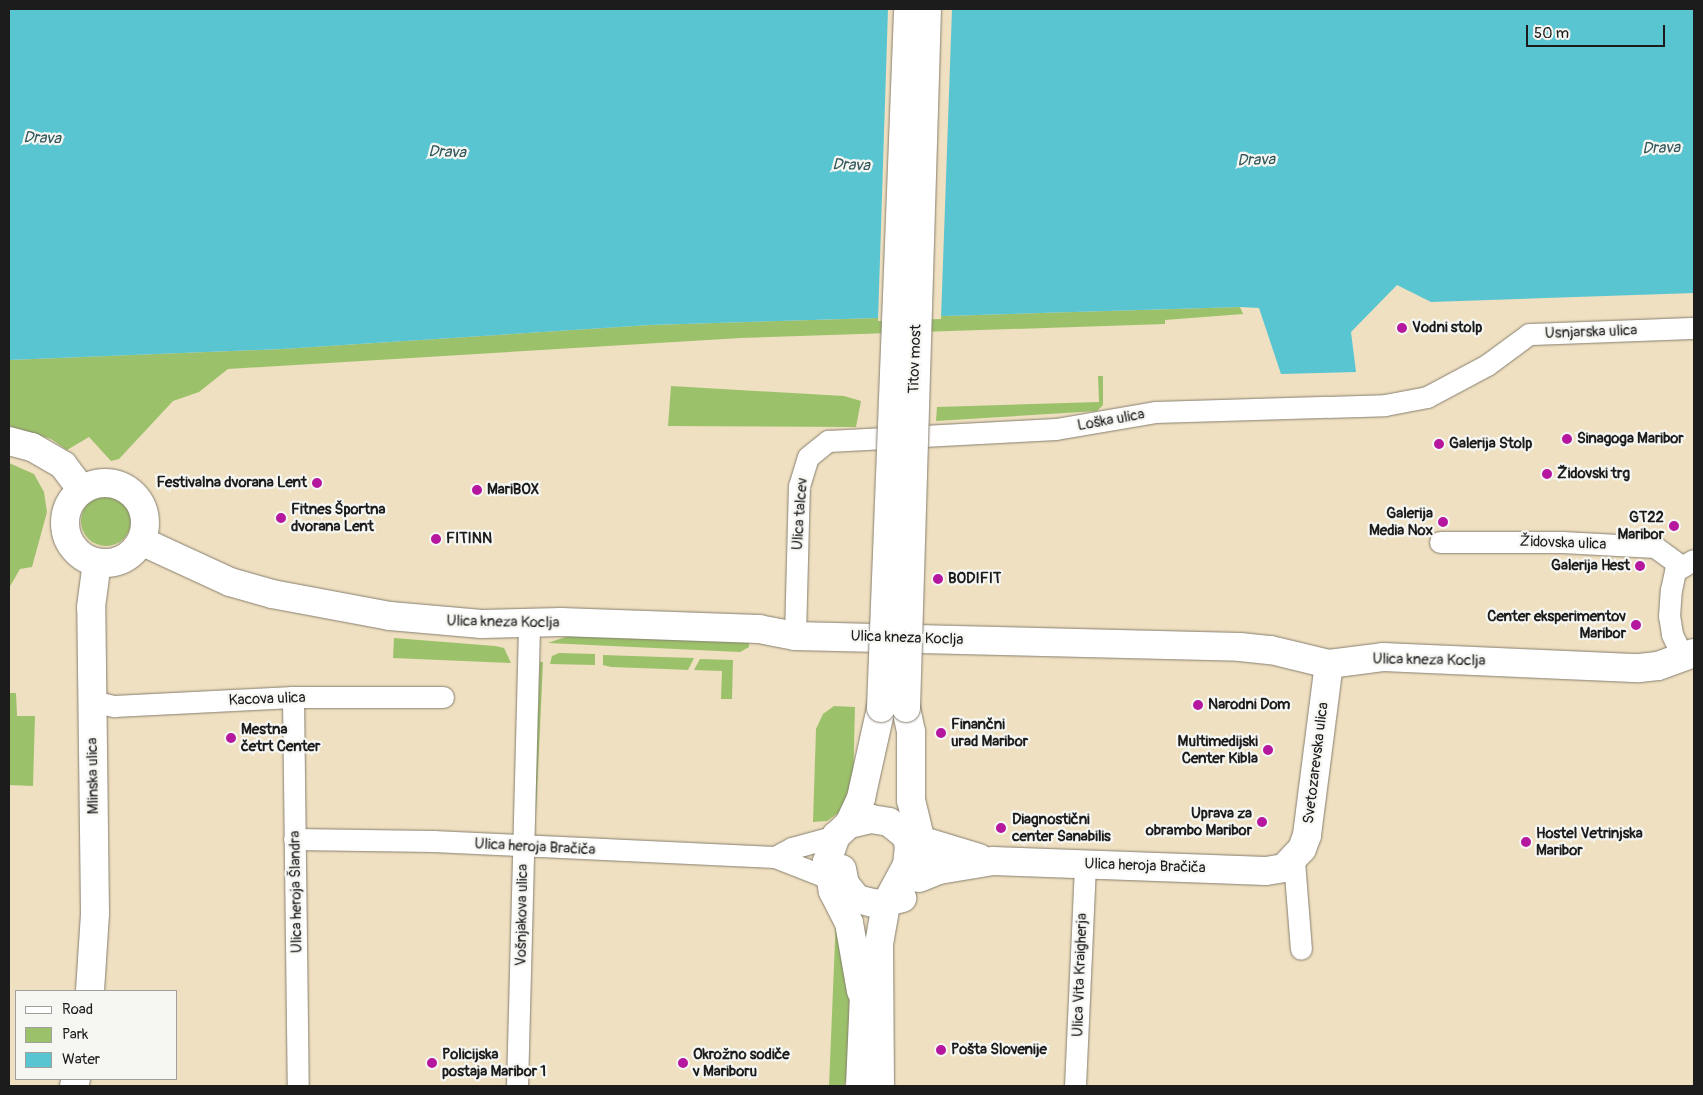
<!DOCTYPE html>
<html>
<head>
<meta charset="utf-8">
<style>
  body { margin:0 }
  #map { position:relative; width:1703px; height:1095px; overflow:hidden; background:#efe0c1; font-family:Pangolin,sans-serif }
  div>[style] { position:absolute }
  .green>* { inset:0; background:#9cc16b }
  .round { border-radius:50% }
  .water>* { inset:0; background:#59c5d1 }
  .pier>* { inset:0; background:#efe0c1 }
  .roads { filter:drop-shadow(0 0 1px #867e6e) drop-shadow(0 0 1px #867e6e) }
  .minor>* { height:21px; margin:-10.5px; padding:0 10.5px; transform-origin:10.5px; border-radius:10.5px; background:#fff }
  .tertiary>* { height:28px; margin:-14px; padding:0 14px; transform-origin:14px; border-radius:14px; background:#fff }
  .tertiary>.ring { margin:-14px; padding:0; box-sizing:content-box; background:none; border:28px solid #fff; border-radius:50% }
  .secondary>* { height:28px; margin:-14px; padding:0 14px; transform-origin:14px; border-radius:14px; background:#fff }
  .bridges { filter:drop-shadow(0 0 1px #867e6e) drop-shadow(0 0 1px #867e6e) }
  .secondary-bridge>* { height:28px; margin:-14px; padding:0 14px; transform-origin:14px; border-radius:14px; background:#fff }
  .dots>* { width:14px; height:14px; translate:-50% -50%; box-sizing:border-box; border:2px solid #f6f6f2; border-radius:50% }
  span { translate:-50% -50%; white-space:nowrap; text-align:center; line-height:1.15; -webkit-text-stroke:4.5px #f6f6f2; paint-order:stroke }
  .poi-label { font-size:15px; color:#1c1c1c; font-weight:700 }
  .left { translate:0 -50%; text-align:left }
  .right { translate:-100% -50%; text-align:right }
  .street-label { font-size:15px; color:#1c1c1c }
  .water-label { font-size:16px; color:#31575b; font-style:italic }
  .frame { position:absolute; inset:0; border:10px solid #1c1c1c; pointer-events:none }
  .legend { position:absolute; left:15px; top:990px; width:162px; height:90px; box-sizing:border-box; background:#f6f6f2; border:1px solid #9f9f9c; margin:0; padding:6px 9px; list-style:none; font-size:15px; color:#1c1c1c }
  .legend li { display:flex; align-items:center; gap:10px; height:25px }
  .legend b { width:25px; border:1px solid #9f9f9c }
  .scale { position:absolute; left:1526px; top:25px; width:139px; height:22px; box-sizing:border-box; border:2px solid #1c1c1c; border-top:0; padding-left:6px; font-size:15px; line-height:18px; white-space:nowrap; color:#1c1c1c; -webkit-text-stroke:4px #f6f6f2; paint-order:stroke }
</style>
</head>
<body>
<div id="map">
  <div class="green">
    <div style="clip-path:polygon(1240px 307px,1243px 314px,1165px 320px,1165px 324px,741px 338px,228px 369px,199px 392px,173px 401px,119px 459px,111px 461px,89px 437px,67px 450px,51px 439px,9px 426px,9px 360px,282px 349px,650px 325px)"></div>
    <div style="clip-path:polygon(1098px 376px,1103px 376px,1103px 405px,1097px 411px,936px 421px,937px 407px,1099px 402px)"></div>
    <div style="clip-path:polygon(671px 386px,844px 396px,861px 401px,856px 427px,668px 426px)"></div>
    <div style="clip-path:polygon(9px 463px,34px 474px,44px 492px,47px 512px,32px 567px,20px 569px,9px 588px)"></div>
    <div class="round" style="left:81px;top:496px;width:50px;height:50px"></div>
    <div style="clip-path:polygon(568px 636px,749px 641px,749px 647px,740px 652px,548px 643px)"></div>
    <div style="clip-path:polygon(394px 638px,495px 646px,504px 648px,511px 663px,393px 658px)"></div>
    <div style="clip-path:polygon(559px 653px,595px 654px,595px 665px,550px 664px,552px 656px)"></div>
    <div style="clip-path:polygon(603px 655px,662px 657px,694px 658px,688px 670px,666px 669px,611px 667px,603px 665px)"></div>
    <div style="clip-path:polygon(700px 659px,733px 660px,732px 699px,721px 699px,722px 671px,694px 670px)"></div>
    <div style="clip-path:polygon(540px 662px,543px 662px,536px 813px,535px 796px)"></div>
    <div style="clip-path:polygon(9px 693px,16px 693px,17px 716px,35px 716px,33px 786px,9px 785px)"></div>
    <div style="clip-path:polygon(834px 706px,855px 707px,853px 788px,841px 811px,827px 821px,813px 822px,816px 729px,823px 714px)"></div>
    <div style="clip-path:polygon(836px 917px,850px 954px,849px 1072px,844px 1086px,829px 1086px)"></div>
  </div>
  <div class="water">
    <div style="clip-path:polygon(9px 9px,1694px 9px,1694px 293px,1431px 302px,1397px 285px,1351px 332px,1356px 372px,1281px 374px,1259px 308px,1240px 307px,650px 325px,282px 349px,9px 360px)"></div>
  </div>
  <div class="pier">
    <div style="clip-path:polygon(888px 9px,952px 9px,941px 319px,878px 321px)"></div>
  </div>
  <div class="roads">
    <div class="minor">
      <div style="left:1440px;top:542px;width:122px"></div>
      <div style="left:1562px;top:542px;width:93px;rotate:3.1deg"></div>
      <div style="left:1655px;top:547px;width:31px;rotate:36deg"></div>
      <div style="left:795px;top:636px;width:150px;rotate:-88.5deg"></div>
      <div style="left:799px;top:486px;width:30px;rotate:-73deg"></div>
      <div style="left:808px;top:457px;width:26px;rotate:-39deg"></div>
      <div style="left:828px;top:441px;width:228px;rotate:-3deg"></div>
      <div style="left:1056px;top:429px;width:100px;rotate:-9.7deg"></div>
      <div style="left:1155px;top:412px;width:230px;rotate:-1.7deg"></div>
      <div style="left:1385px;top:405px;width:43px;rotate:-10.8deg"></div>
      <div style="left:1427px;top:397px;width:68px;rotate:-28.1deg"></div>
      <div style="left:1487px;top:365px;width:52px;rotate:-36.4deg"></div>
      <div style="left:1529px;top:334px;width:165px;rotate:-2.1deg"></div>
      <div style="left:1683px;top:657px;width:25px;rotate:-116deg"></div>
      <div style="left:1672px;top:634px;width:18px;rotate:-99deg"></div>
      <div style="left:1669px;top:616px;width:26px;rotate:-86deg"></div>
      <div style="left:1671px;top:590px;width:19px;rotate:-78deg"></div>
      <div style="left:1675px;top:571px;width:21px;rotate:-31deg"></div>
      <div style="left:293px;top:697px;width:389px;rotate:89.3deg"></div>
      <div style="left:92px;top:701px;width:23px;rotate:13deg"></div>
      <div style="left:114px;top:706px;width:179px;rotate:-2.9deg"></div>
      <div style="left:293px;top:697px;width:150px"></div>
      <div style="left:294px;top:839px;width:139px;rotate:0.8deg"></div>
      <div style="left:433px;top:841px;width:342px;rotate:2.7deg"></div>
      <div style="left:775px;top:857px;width:71px;rotate:21.5deg"></div>
      <div style="left:775px;top:857px;width:19px;rotate:-28deg"></div>
      <div style="left:792px;top:848px;width:46px;rotate:-15.3deg"></div>
      <div style="left:1294px;top:861px;width:88px;rotate:85.5deg"></div>
      <div style="left:517px;top:1086px;width:463px;rotate:-88.5deg"></div>
      <div style="left:1075px;top:1086px;width:222px;rotate:-87.4deg"></div>
    </div>
    <div class="tertiary">
      <div style="left:9px;top:441px;width:24px;rotate:15deg"></div>
      <div style="left:32px;top:447px;width:36px;rotate:30deg"></div>
      <div style="left:63px;top:465px;width:31px;rotate:53deg"></div>
      <div class="ring" style="left:65px;top:483px;width:52px;height:52px"></div>
      <div style="left:141px;top:541px;width:98px;rotate:24.7deg"></div>
      <div style="left:230px;top:582px;width:44px;rotate:15.9deg"></div>
      <div style="left:272px;top:594px;width:120px;rotate:10.6deg"></div>
      <div style="left:390px;top:616px;width:92px;rotate:5deg"></div>
      <div style="left:482px;top:624px;width:79px;rotate:-1.5deg"></div>
      <div style="left:561px;top:622px;width:198px;rotate:2deg"></div>
      <div style="left:759px;top:629px;width:37px;rotate:11deg"></div>
      <div style="left:795px;top:636px;width:445px;rotate:1.4deg"></div>
      <div style="left:1240px;top:647px;width:31px;rotate:6deg"></div>
      <div style="left:1271px;top:650px;width:60px;rotate:13.6deg"></div>
      <div style="left:1329px;top:664px;width:54px;rotate:-7.4deg"></div>
      <div style="left:1383px;top:657px;width:256px;rotate:2.5deg"></div>
      <div style="left:1639px;top:668px;width:19px;rotate:-6deg"></div>
      <div style="left:1658px;top:666px;width:38px;rotate:-20deg"></div>
      <div style="left:906px;top:836px;width:76px;rotate:16.8deg"></div>
      <div style="left:919px;top:878px;width:22px;rotate:-22deg"></div>
      <div style="left:939px;top:870px;width:55px;rotate:-9.5deg"></div>
      <div style="left:993px;top:861px;width:273px;rotate:2.1deg"></div>
      <div style="left:1266px;top:871px;width:18px;rotate:-9deg"></div>
      <div style="left:1284px;top:868px;width:26px;rotate:-47deg"></div>
      <div style="left:1302px;top:849px;width:15px;rotate:-70deg"></div>
      <div style="left:1307px;top:835px;width:172px;rotate:-82.7deg"></div>
      <div style="left:90px;top:991px;width:78px;rotate:-86.3deg"></div>
      <div style="left:95px;top:913px;width:306px;rotate:-90.7deg"></div>
      <div style="left:91px;top:607px;width:45px;rotate:-82.4deg"></div>
      <div style="left:74px;top:1086px;width:7px;rotate:-74deg"></div>
    </div>
    <div class="secondary">
      <div style="left:906px;top:708px;width:25px;rotate:78deg"></div>
      <div style="left:911px;top:732px;width:68px;rotate:90deg"></div>
      <div style="left:911px;top:800px;width:51px;rotate:76.5deg"></div>
      <div style="left:849px;top:824px;width:23px;rotate:-13deg"></div>
      <div style="left:871px;top:819px;width:18px;rotate:9deg"></div>
      <div style="left:889px;top:822px;width:22px;rotate:39deg"></div>
      <div style="left:906px;top:836px;width:10px;rotate:73deg"></div>
      <div style="left:909px;top:846px;width:19px;rotate:96deg"></div>
      <div style="left:907px;top:865px;width:44px;rotate:118.3deg"></div>
      <div style="left:886px;top:904px;width:41px;rotate:99.9deg"></div>
      <div style="left:879px;top:944px;width:142px;rotate:89.6deg"></div>
      <div style="left:842px;top:869px;width:15px;rotate:79deg"></div>
      <div style="left:845px;top:884px;width:19px;rotate:51deg"></div>
      <div style="left:857px;top:899px;width:21px;rotate:14deg"></div>
      <div style="left:877px;top:904px;width:26px;rotate:-13deg"></div>
      <div style="left:861px;top:991px;width:69px;rotate:-100deg"></div>
      <div style="left:849px;top:923px;width:36px;rotate:-117deg"></div>
      <div style="left:833px;top:891px;width:30px;rotate:-102deg"></div>
      <div style="left:827px;top:862px;width:28px;rotate:-71deg"></div>
      <div style="left:836px;top:836px;width:18px;rotate:-43deg"></div>
      <div style="left:849px;top:824px;width:29px;rotate:-65deg"></div>
      <div style="left:861px;top:798px;width:92px;rotate:-77.5deg"></div>
      <div style="left:860px;top:1086px;width:113px;rotate:-87.5deg"></div>
    </div>
  </div>
  <div class="bridges">
    <div class="secondary-bridge">
      <div style="left:881px;top:708px;width:696px;rotate:-87.78deg"></div>
      <div style="left:906px;top:708px;width:699px;rotate:-88.28deg"></div>
    </div>
  </div>
  <div class="dots">
    <div style="left:1402px;top:328px;background:#b5179e"></div>
    <div style="left:1567px;top:439px;background:#b5179e"></div>
    <div style="left:1439px;top:444px;background:#b5179e"></div>
    <div style="left:1547px;top:474px;background:#b5179e"></div>
    <div style="left:317px;top:483px;background:#b5179e"></div>
    <div style="left:477px;top:490px;background:#b5179e"></div>
    <div style="left:281px;top:518px;background:#b5179e"></div>
    <div style="left:1443px;top:522px;background:#b5179e"></div>
    <div style="left:1674px;top:526px;background:#b5179e"></div>
    <div style="left:436px;top:539px;background:#b5179e"></div>
    <div style="left:1640px;top:566px;background:#b5179e"></div>
    <div style="left:938px;top:579px;background:#b5179e"></div>
    <div style="left:1636px;top:625px;background:#b5179e"></div>
    <div style="left:1198px;top:705px;background:#b5179e"></div>
    <div style="left:941px;top:733px;background:#b5179e"></div>
    <div style="left:231px;top:738px;background:#b5179e"></div>
    <div style="left:1268px;top:750px;background:#b5179e"></div>
    <div style="left:1262px;top:822px;background:#b5179e"></div>
    <div style="left:1001px;top:828px;background:#b5179e"></div>
    <div style="left:1526px;top:842px;background:#b5179e"></div>
    <div style="left:941px;top:1050px;background:#b5179e"></div>
    <div style="left:432px;top:1063px;background:#b5179e"></div>
    <div style="left:683px;top:1063px;background:#b5179e"></div>
  </div>
  <div class="poi-label">
    <span class="left" style="left:1412px;top:328px">Vodni stolp</span>
    <span class="left" style="left:1577px;top:439px">Sinagoga Maribor</span>
    <span class="left" style="left:1449px;top:444px">Galerija Stolp</span>
    <span class="left" style="left:1557px;top:474px">Židovski trg</span>
    <span class="right" style="left:307px;top:483px">Festivalna dvorana Lent</span>
    <span class="left" style="left:487px;top:490px">MariBOX</span>
    <span class="left" style="left:291px;top:518px">Fitnes Športna<br>dvorana Lent</span>
    <span class="right" style="left:1433px;top:522px">Galerija<br>Media Nox</span>
    <span class="right" style="left:1664px;top:526px">GT22<br>Maribor</span>
    <span class="left" style="left:446px;top:539px">FITINN</span>
    <span class="right" style="left:1630px;top:566px">Galerija Hest</span>
    <span class="left" style="left:948px;top:579px">BODIFIT</span>
    <span class="right" style="left:1626px;top:625px">Center eksperimentov<br>Maribor</span>
    <span class="left" style="left:1208px;top:705px">Narodni Dom</span>
    <span class="left" style="left:951px;top:733px">Finančni<br>urad Maribor</span>
    <span class="left" style="left:241px;top:738px">Mestna<br>četrt Center</span>
    <span class="right" style="left:1258px;top:750px">Multimedijski<br>Center Kibla</span>
    <span class="right" style="left:1252px;top:822px">Uprava za<br>obrambo Maribor</span>
    <span class="left" style="left:1012px;top:828px">Diagnostični<br>center Sanabilis</span>
    <span class="left" style="left:1536px;top:842px">Hostel Vetrinjska<br>Maribor</span>
    <span class="left" style="left:951px;top:1050px">Pošta Slovenije</span>
    <span class="left" style="left:442px;top:1063px">Policijska<br>postaja Maribor 1</span>
    <span class="left" style="left:693px;top:1063px">Okrožno sodiče<br>v Mariboru</span>
  </div>
  <div class="street-label">
    <span style="left:1591px;top:332px;rotate:-2deg">Usnjarska ulica</span>
    <span style="left:915px;top:359px;rotate:-88deg">Titov most</span>
    <span style="left:1111px;top:420px;rotate:-10deg">Loška ulica</span>
    <span style="left:800px;top:514px;rotate:-86deg">Ulica talcev</span>
    <span style="left:1563px;top:543px;rotate:2deg">Židovska ulica</span>
    <span style="left:503px;top:622px;rotate:1deg">Ulica kneza Koclja</span>
    <span style="left:907px;top:638px;rotate:2deg">Ulica kneza Koclja</span>
    <span style="left:1429px;top:660px;rotate:1deg">Ulica kneza Koclja</span>
    <span style="left:267px;top:699px;rotate:-2deg">Kacova ulica</span>
    <span style="left:1316px;top:763px;rotate:-83deg">Svetozarevska ulica</span>
    <span style="left:93px;top:776px;rotate:-91deg">Mlinska ulica</span>
    <span style="left:535px;top:847px;rotate:3deg">Ulica heroja Bračiča</span>
    <span style="left:1145px;top:866px;rotate:2deg">Ulica heroja Bračiča</span>
    <span style="left:296px;top:892px;rotate:-91deg">Ulica heroja Šlandra</span>
    <span style="left:522px;top:915px;rotate:-89deg">Vošnjakova ulica</span>
    <span style="left:1080px;top:975px;rotate:-88deg">Ulica Vita Kraigherja</span>
  </div>
  <div class="water-label">
    <span style="left:42px;top:138px;rotate:2deg">Drava</span>
    <span style="left:1661px;top:148px;rotate:-2deg">Drava</span>
    <span style="left:447px;top:152px;rotate:2deg">Drava</span>
    <span style="left:1256px;top:160px;rotate:-2deg">Drava</span>
    <span style="left:851px;top:165px;rotate:2deg">Drava</span>
  </div>
  <div class="frame"></div>
  <ul class="legend">
  <li><b style="height:6px;background:#fff"></b>Road</li>
  <li><b style="height:14px;background:#9cc16b"></b>Park</li>
  <li><b style="height:14px;background:#59c5d1"></b>Water</li>
  </ul>
  <div class="scale">50 m</div>
</div>
</body>
</html>
